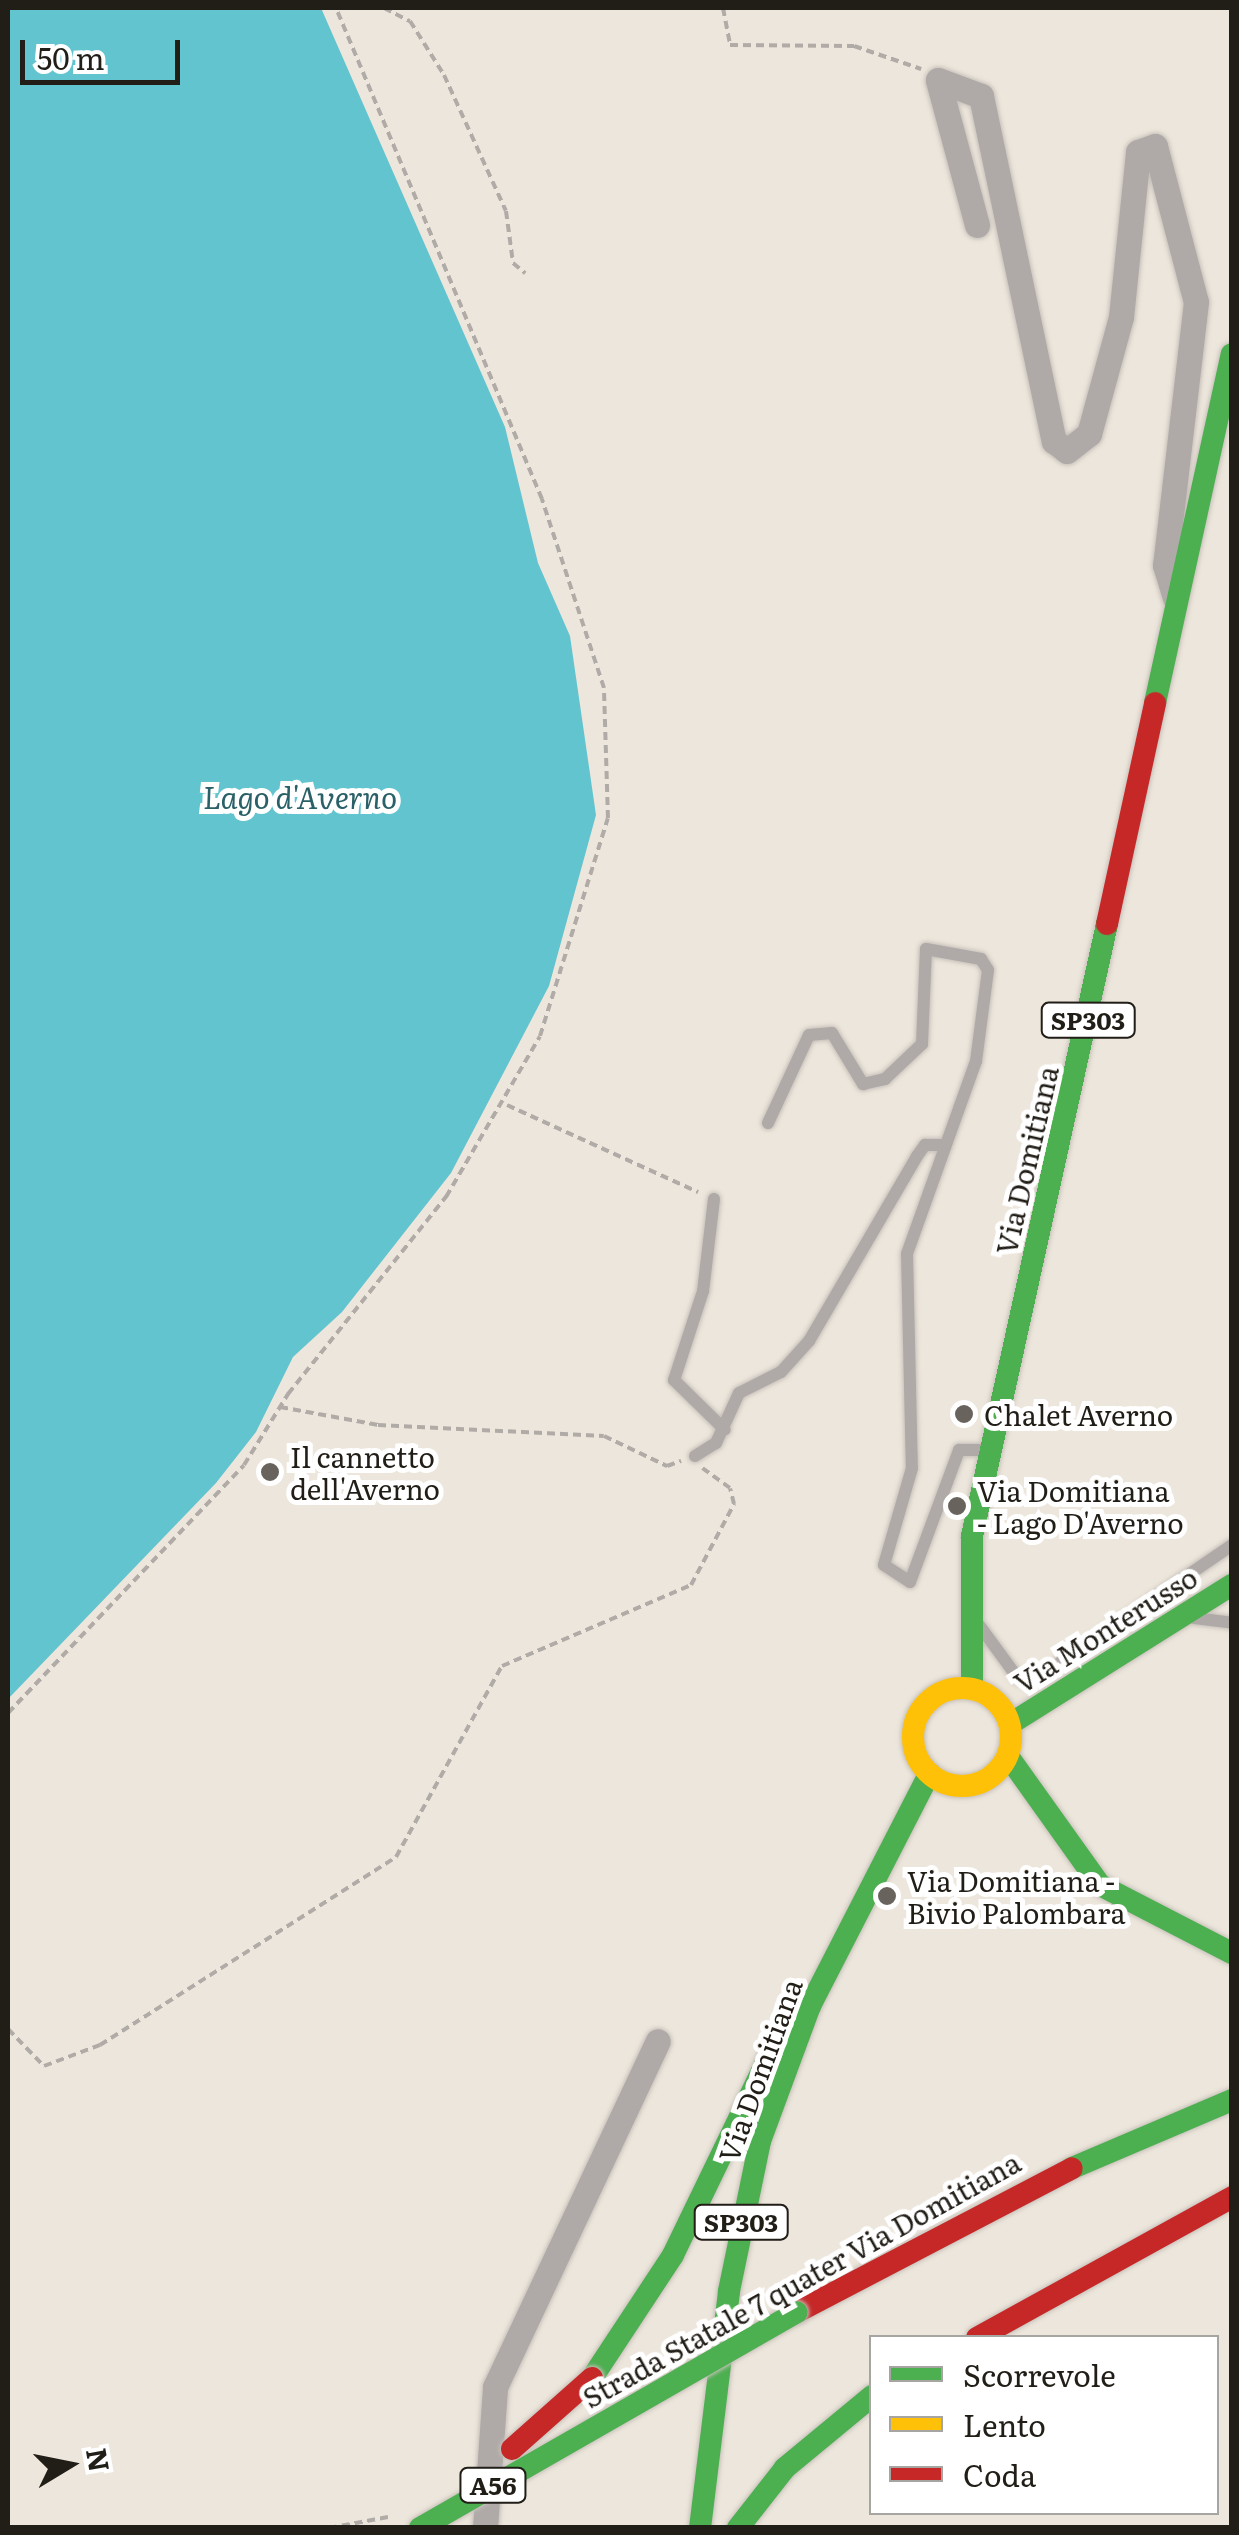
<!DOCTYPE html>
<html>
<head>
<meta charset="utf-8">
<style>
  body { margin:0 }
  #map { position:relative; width:1239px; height:2535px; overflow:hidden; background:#ede6dc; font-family:Literata,serif }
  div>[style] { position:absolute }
  .water>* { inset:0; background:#62c4cf }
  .path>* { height:4px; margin-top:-2px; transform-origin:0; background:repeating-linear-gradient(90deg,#b0aba6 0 8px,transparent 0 13px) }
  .roads { filter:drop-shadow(0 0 2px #c7c1ba) drop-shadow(0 0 2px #c7c1ba) }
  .lane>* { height:12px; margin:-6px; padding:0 6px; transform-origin:6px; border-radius:6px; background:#afaaa8 }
  .street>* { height:25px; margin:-12.5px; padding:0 12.5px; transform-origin:12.5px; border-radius:12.5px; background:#afaaa8 }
  .fast>* { height:22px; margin:-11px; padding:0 11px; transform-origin:11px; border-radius:11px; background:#4caf50 }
  .slow>* { height:22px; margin:-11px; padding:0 11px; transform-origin:11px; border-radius:11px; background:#ffc107 }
  .slow>.ring { margin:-11px; padding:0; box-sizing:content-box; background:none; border:22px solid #ffc107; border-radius:50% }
  .jam>* { height:22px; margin:-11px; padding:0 11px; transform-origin:11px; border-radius:11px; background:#c62828 }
  .bridges { filter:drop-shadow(0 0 2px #c7c1ba) drop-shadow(0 0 2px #c7c1ba) }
  .fast-bridge>* { height:22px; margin:-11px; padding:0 11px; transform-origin:11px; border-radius:11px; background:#4caf50 }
  .jam-bridge>* { height:22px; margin:-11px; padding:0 11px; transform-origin:11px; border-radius:11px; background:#c62828 }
  .dots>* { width:28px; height:28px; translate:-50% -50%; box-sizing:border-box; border:5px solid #fff; border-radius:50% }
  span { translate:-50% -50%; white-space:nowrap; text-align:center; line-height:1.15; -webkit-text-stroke:10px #fff; paint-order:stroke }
  .shield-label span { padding:2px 8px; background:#fff; border:2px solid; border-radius:8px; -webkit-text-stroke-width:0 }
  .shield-label { font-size:25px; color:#211d17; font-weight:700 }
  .street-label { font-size:28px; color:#211d17 }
  .poi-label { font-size:28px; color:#211d17 }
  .left { translate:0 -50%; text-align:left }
  .water-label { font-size:30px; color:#2a6068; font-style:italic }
  .frame { position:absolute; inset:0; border:10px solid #211d17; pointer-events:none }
  .legend { position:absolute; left:869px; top:2335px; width:350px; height:180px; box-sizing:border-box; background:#fff; border:2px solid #a6a5a2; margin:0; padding:12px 18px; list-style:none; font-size:30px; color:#211d17 }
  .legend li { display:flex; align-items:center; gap:20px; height:50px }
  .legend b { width:50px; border:2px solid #a6a5a2 }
  .north { position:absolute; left:20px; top:2415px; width:100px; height:100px; -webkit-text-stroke:8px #fff; paint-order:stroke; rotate:80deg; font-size:28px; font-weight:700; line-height:40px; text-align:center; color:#211d17 }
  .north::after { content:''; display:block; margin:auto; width:35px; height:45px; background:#211d17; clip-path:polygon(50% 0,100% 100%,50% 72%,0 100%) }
  .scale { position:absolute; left:20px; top:40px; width:160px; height:45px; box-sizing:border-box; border:5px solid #211d17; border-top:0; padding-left:12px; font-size:30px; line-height:35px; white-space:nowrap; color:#211d17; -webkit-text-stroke:8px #fff; paint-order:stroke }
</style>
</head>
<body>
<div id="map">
  <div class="water">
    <div style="clip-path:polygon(8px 8px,321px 8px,505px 427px,538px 563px,570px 636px,596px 815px,549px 986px,451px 1173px,342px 1312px,293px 1357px,256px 1432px,216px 1483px,8px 1699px)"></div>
  </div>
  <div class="path">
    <div style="left:384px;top:8px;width:29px;rotate:27deg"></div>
    <div style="left:410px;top:21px;width:64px;rotate:57.8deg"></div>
    <div style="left:444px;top:75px;width:149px;rotate:65.5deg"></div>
    <div style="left:506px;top:211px;width:52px;rotate:82.3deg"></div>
    <div style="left:513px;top:263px;width:16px;rotate:40deg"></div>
    <div style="left:723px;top:8px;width:38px;rotate:79deg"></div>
    <div style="left:730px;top:45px;width:124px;rotate:0.5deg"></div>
    <div style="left:854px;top:46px;width:71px;rotate:18.9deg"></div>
    <div style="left:507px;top:1105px;width:210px;rotate:24.5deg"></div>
    <div style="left:280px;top:1407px;width:100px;rotate:10.4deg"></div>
    <div style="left:378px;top:1425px;width:226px;rotate:2.8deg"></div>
    <div style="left:604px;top:1436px;width:70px;rotate:25.5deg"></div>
    <div style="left:667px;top:1466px;width:15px;rotate:-20deg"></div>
    <div style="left:8px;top:1713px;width:342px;rotate:-46.4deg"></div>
    <div style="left:244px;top:1465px;width:84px;rotate:-58.2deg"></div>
    <div style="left:288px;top:1394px;width:253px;rotate:-51.3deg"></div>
    <div style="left:446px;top:1197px;width:186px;rotate:-59.7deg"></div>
    <div style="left:540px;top:1036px;width:228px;rotate:-72.7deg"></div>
    <div style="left:608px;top:818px;width:130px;rotate:-91.8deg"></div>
    <div style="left:604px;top:688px;width:199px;rotate:-108.2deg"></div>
    <div style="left:542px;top:499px;width:532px;rotate:-112.76deg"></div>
    <div style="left:8px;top:2029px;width:52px;rotate:45.8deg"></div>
    <div style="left:44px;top:2066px;width:60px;rotate:-20.6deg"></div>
    <div style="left:100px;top:2045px;width:351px;rotate:-32.4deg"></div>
    <div style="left:396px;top:1857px;width:218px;rotate:-61deg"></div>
    <div style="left:502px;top:1666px;width:206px;rotate:-23.2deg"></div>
    <div style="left:691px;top:1585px;width:92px;rotate:-62deg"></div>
    <div style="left:734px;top:1504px;width:16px;rotate:-104deg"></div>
    <div style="left:730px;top:1488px;width:34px;rotate:-144deg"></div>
    <div style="left:329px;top:2528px;width:60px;rotate:-10.6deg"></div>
  </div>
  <div class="roads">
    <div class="lane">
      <div style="left:768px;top:1123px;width:97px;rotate:-65deg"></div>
      <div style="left:809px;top:1035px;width:23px;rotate:-5deg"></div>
      <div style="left:832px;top:1033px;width:60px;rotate:58.7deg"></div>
      <div style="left:863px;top:1084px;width:23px;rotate:-13deg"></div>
      <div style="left:885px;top:1079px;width:51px;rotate:-43.4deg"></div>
      <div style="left:922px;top:1044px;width:95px;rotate:-87.6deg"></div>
      <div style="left:926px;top:949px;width:56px;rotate:10.3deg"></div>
      <div style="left:981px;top:959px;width:13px;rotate:58deg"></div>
      <div style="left:988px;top:970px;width:92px;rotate:97.5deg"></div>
      <div style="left:976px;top:1061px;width:205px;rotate:109.7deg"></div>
      <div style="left:907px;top:1254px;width:214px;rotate:88.7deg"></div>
      <div style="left:912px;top:1468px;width:101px;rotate:106.1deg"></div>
      <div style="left:884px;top:1565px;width:31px;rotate:33deg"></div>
      <div style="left:910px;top:1582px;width:141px;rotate:-69.6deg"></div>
      <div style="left:959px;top:1450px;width:27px"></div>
      <div style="left:714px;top:1199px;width:93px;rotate:96.8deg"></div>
      <div style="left:703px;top:1291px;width:94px;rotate:108deg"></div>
      <div style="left:674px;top:1380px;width:71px;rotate:44.4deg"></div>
      <div style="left:695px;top:1456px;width:25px;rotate:-32deg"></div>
      <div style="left:716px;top:1443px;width:55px;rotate:-65.3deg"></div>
      <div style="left:739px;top:1393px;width:47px;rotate:-26.6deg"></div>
      <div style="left:781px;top:1372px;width:42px;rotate:-47.9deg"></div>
      <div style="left:809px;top:1341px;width:214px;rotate:-59.7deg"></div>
      <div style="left:917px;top:1156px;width:14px;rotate:-54deg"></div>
      <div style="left:925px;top:1145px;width:19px"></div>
      <div style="left:1194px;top:1618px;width:38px;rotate:7deg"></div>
      <div style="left:979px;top:1625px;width:66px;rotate:53.7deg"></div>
      <div style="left:1018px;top:1678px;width:15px;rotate:16deg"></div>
      <div style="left:1032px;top:1682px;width:242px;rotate:-34.4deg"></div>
    </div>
    <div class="street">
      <div style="left:977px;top:225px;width:150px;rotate:-105.1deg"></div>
      <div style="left:938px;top:80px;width:46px;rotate:20.4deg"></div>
      <div style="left:981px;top:96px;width:353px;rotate:78.1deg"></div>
      <div style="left:1054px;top:441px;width:16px;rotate:38deg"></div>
      <div style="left:1067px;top:451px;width:28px;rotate:-38deg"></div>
      <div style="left:1089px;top:434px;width:121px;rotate:-74.7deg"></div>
      <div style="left:1121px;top:317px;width:166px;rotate:-84.1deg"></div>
      <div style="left:1138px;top:152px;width:18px;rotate:-19deg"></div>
      <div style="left:1155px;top:146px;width:161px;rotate:75.3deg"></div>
      <div style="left:1196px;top:302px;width:265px;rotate:96.7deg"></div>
      <div style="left:1165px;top:565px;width:34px;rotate:73deg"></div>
      <div style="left:485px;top:2528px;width:141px;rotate:-85.9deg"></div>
      <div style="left:495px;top:2387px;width:382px;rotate:-64.8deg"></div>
    </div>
    <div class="fast">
      <div style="left:1155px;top:703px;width:357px;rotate:-77.6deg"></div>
      <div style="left:972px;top:1688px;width:152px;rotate:-90deg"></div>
      <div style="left:972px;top:1536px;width:627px;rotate:-77.56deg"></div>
      <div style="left:1010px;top:1724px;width:262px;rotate:-32.1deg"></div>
      <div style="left:1008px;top:1756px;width:158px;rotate:54.5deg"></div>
      <div style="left:1100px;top:1885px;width:148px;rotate:27.3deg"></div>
      <div style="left:1072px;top:2168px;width:174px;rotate:-23deg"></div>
      <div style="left:592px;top:2378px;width:147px;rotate:-56.6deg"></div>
      <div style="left:673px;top:2255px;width:225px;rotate:-64.2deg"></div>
      <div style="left:771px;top:2052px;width:60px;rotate:-49.7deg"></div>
      <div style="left:700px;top:2528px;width:239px;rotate:-83deg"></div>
      <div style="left:729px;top:2291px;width:153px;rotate:-78.3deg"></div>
      <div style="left:760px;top:2141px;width:144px;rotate:-69.7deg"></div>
      <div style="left:810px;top:2006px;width:261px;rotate:-62.8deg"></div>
      <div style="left:738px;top:2528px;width:76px;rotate:-51.9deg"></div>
      <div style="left:785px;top:2468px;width:113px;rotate:-39.6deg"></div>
    </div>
    <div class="slow">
      <div class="ring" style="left:913px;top:1688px;width:76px;height:76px"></div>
    </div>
    <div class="jam">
      <div style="left:1107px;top:924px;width:226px;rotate:-77.7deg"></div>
      <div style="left:797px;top:2312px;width:310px;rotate:-27.6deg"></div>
      <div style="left:977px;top:2338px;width:291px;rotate:-28.9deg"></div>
    </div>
  </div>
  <div class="bridges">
    <div class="fast-bridge">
      <div style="left:420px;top:2528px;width:434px;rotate:-29.8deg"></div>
    </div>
    <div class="jam-bridge">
      <div style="left:512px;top:2449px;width:107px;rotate:-41.6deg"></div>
    </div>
  </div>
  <div class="dots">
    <div style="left:964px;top:1414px;background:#68635c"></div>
    <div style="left:270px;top:1472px;background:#68635c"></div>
    <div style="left:957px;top:1506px;background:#68635c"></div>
    <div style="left:887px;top:1896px;background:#68635c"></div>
  </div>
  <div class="shield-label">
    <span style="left:1088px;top:1020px">SP303</span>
    <span style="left:741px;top:2222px">SP303</span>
    <span style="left:493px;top:2485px">A56</span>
  </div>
  <div class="street-label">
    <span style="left:1026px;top:1160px;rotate:-77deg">Via Domitiana</span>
    <span style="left:1105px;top:1629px;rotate:-32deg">Via Monterusso</span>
    <span style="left:759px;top:2070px;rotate:-70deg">Via Domitiana</span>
    <span style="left:801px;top:2279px;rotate:-29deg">Strada Statale 7 quater Via Domitiana</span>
  </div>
  <div class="poi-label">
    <span class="left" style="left:984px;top:1414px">Chalet Averno</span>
    <span class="left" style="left:290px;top:1472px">Il cannetto<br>dell'Averno</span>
    <span class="left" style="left:977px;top:1506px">Via Domitiana<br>- Lago D'Averno</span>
    <span class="left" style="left:907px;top:1896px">Via Domitiana -<br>Bivio Palombara</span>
  </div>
  <div class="water-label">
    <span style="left:300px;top:796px">Lago d'Averno</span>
  </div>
  <div class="frame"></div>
  <ul class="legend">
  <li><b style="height:12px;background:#4caf50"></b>Scorrevole</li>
  <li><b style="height:12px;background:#ffc107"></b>Lento</li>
  <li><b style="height:12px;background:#c62828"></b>Coda</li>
  </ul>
  <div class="north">N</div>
  <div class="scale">50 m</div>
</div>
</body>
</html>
